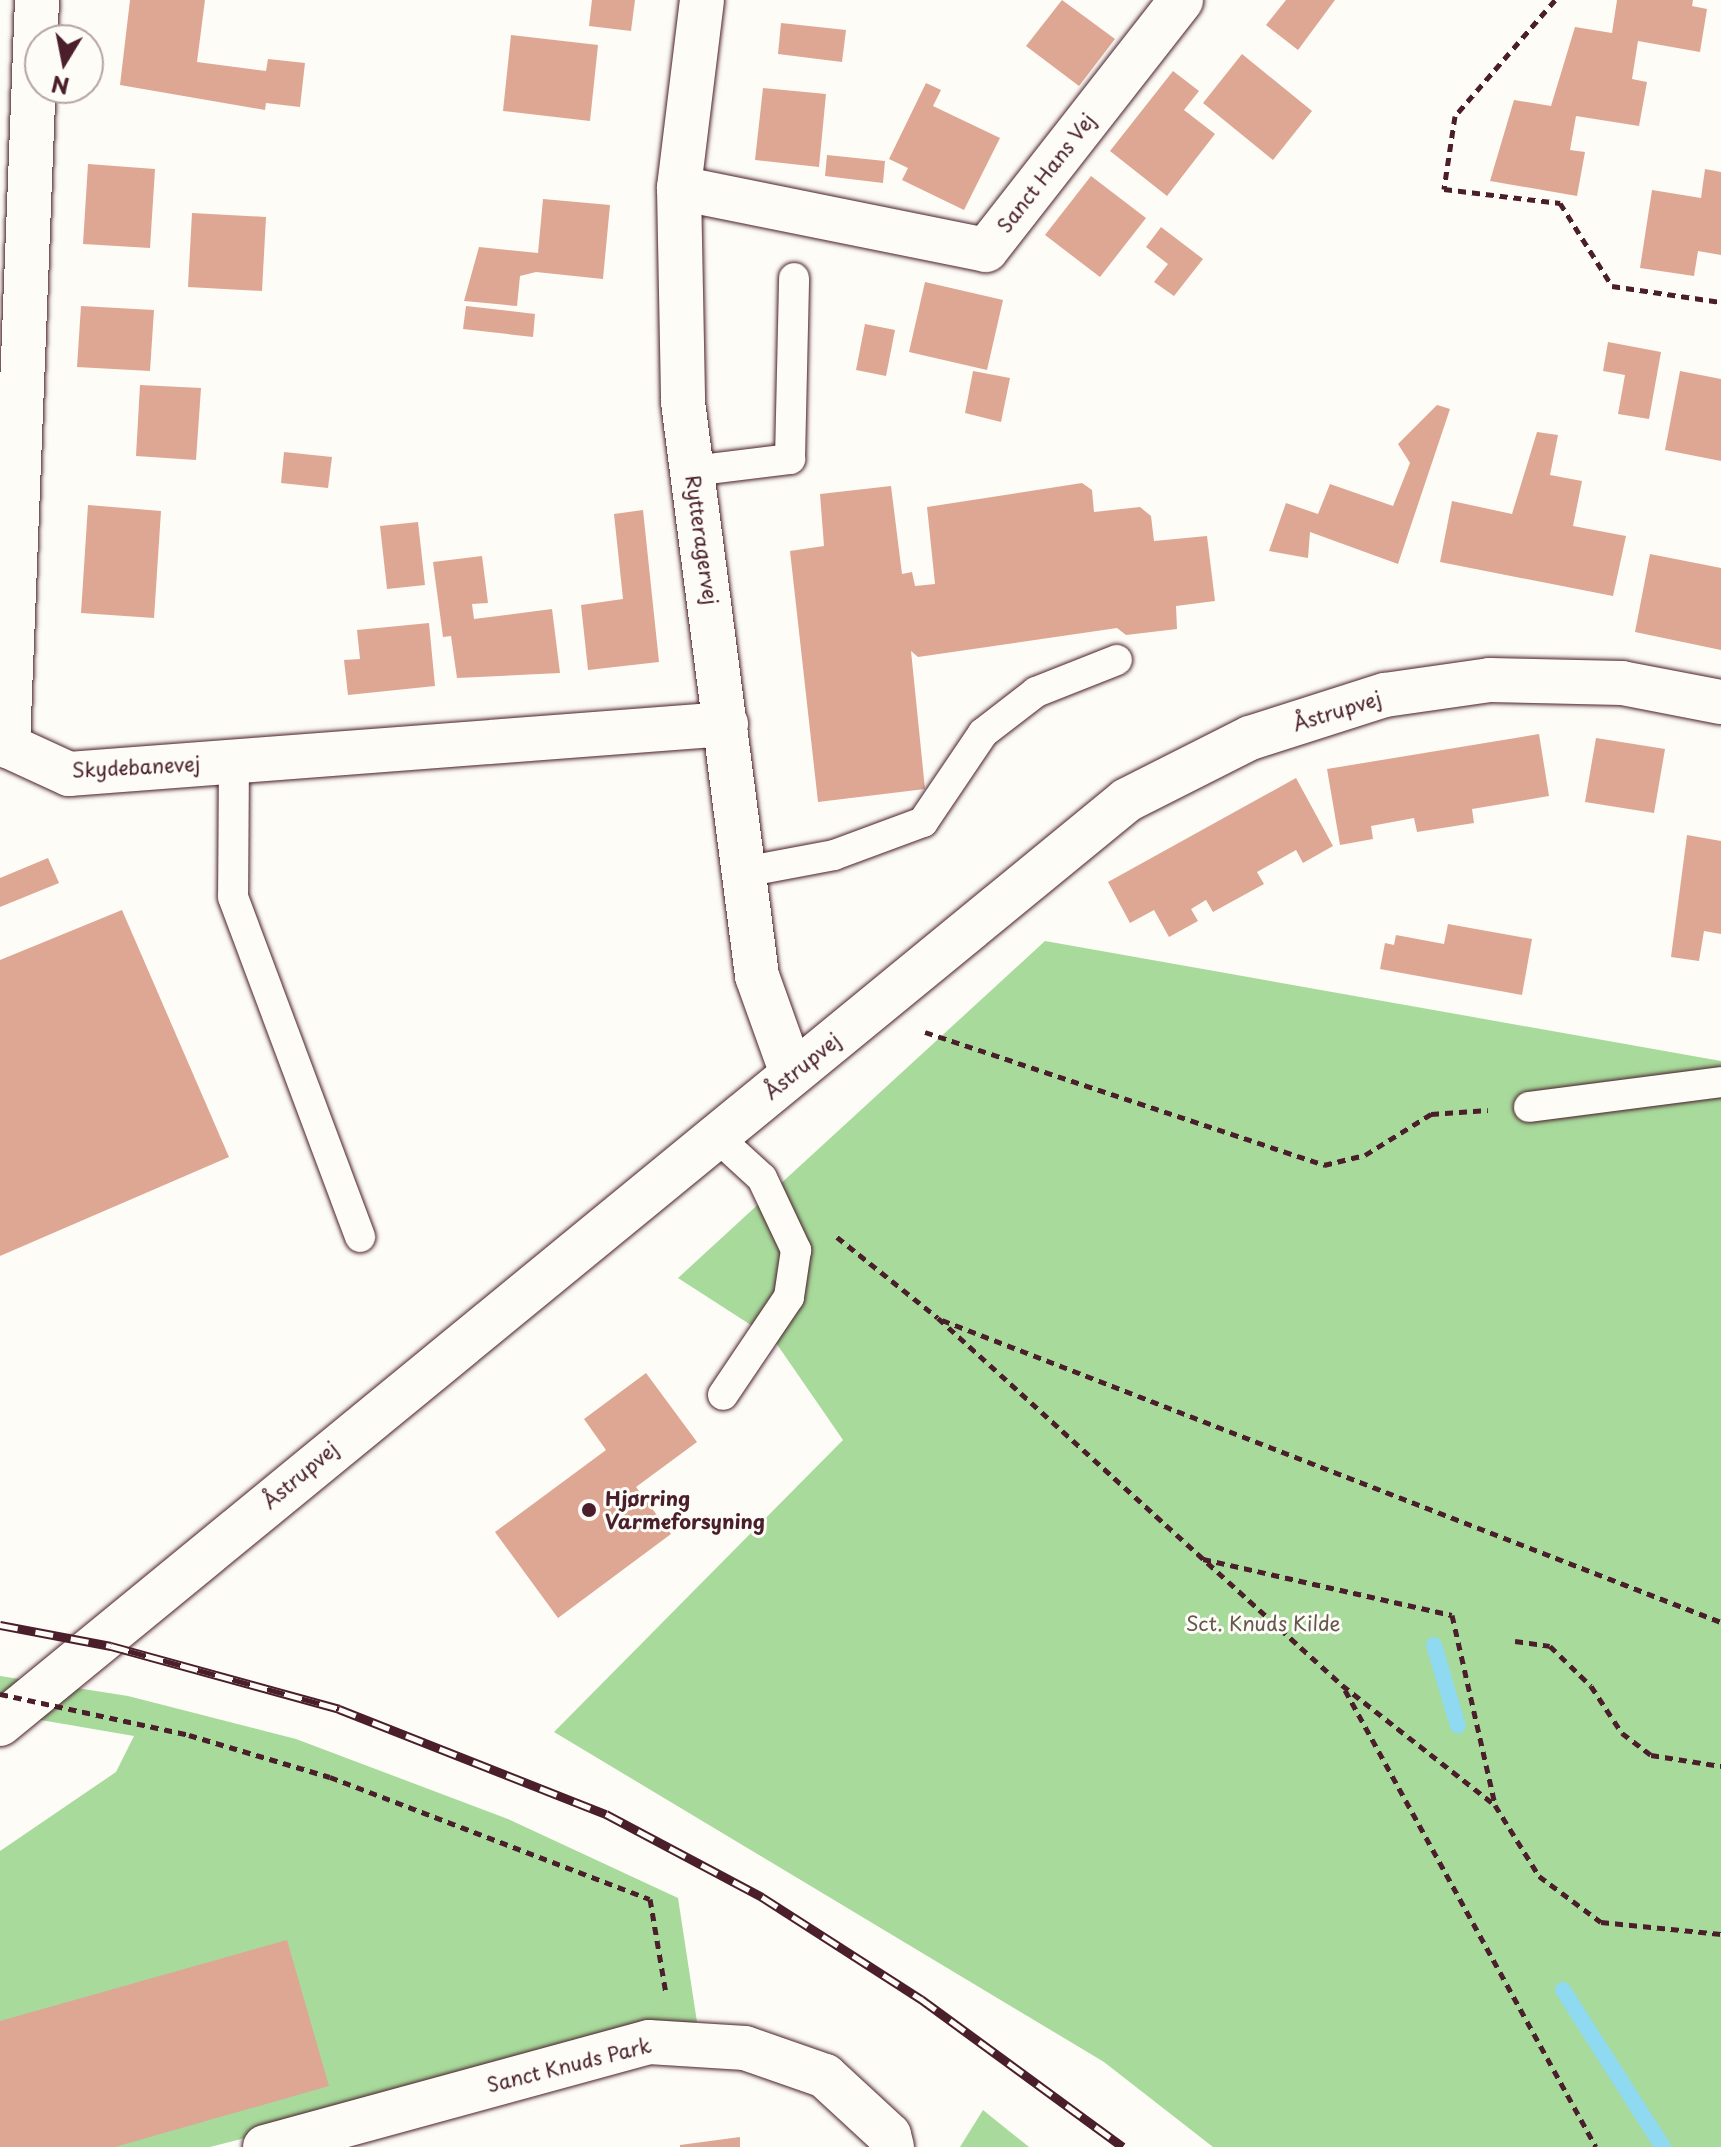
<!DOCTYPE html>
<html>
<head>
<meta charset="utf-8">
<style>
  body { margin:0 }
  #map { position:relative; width:1721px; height:2147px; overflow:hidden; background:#fdfcf7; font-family:"Playpen Sans",sans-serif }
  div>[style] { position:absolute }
  .green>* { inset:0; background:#a8da9c }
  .stream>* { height:16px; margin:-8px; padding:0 8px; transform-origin:8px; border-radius:8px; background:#8fd9f1 }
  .building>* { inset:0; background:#dda794 }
  .path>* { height:5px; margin-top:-2.5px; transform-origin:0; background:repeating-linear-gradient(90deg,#4a1f2b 0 8px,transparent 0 14px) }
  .roads { filter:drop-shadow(0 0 2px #4a1f2b) drop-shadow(0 0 2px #4a1f2b) }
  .service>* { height:30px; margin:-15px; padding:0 15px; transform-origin:15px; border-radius:15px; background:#fdfcf7 }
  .minor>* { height:44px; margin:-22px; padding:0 22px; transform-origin:22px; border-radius:22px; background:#fdfcf7 }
  .tertiary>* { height:44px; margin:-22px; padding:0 22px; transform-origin:22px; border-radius:22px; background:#fdfcf7 }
  .rail>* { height:9px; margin-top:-4.5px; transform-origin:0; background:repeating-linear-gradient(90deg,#fdfcf7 0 18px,#4a1f2b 0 36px); box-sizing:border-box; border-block:2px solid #4a1f2b }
  .path-bridge>* { height:5px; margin-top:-2.5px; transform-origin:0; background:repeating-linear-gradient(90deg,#4a1f2b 0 8px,transparent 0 14px) }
  .dots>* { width:22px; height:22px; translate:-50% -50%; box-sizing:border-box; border:4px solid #fdfcf7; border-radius:50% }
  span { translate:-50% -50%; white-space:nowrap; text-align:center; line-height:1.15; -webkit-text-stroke:6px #fdfcf7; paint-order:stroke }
  .street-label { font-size:20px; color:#4a1f2b }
  .poi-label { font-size:20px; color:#4a1f2b; font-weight:700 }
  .left { translate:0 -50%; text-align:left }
  .park-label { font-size:20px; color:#66574d }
  .north { position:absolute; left:24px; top:24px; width:80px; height:80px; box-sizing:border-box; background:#fdfcf7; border:2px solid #b5a4a5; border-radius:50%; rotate:190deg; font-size:22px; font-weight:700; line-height:32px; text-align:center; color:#4a1f2b }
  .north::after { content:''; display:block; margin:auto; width:28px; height:36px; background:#4a1f2b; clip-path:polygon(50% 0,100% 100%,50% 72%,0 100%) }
</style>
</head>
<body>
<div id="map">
  <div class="green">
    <div style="clip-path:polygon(1045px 941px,1721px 1061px,1721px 2147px,1213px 2147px,1104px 2062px,554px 1732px,843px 1440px,774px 1340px,678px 1278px)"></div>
    <div style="clip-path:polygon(0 1676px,128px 1696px,296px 1739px,508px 1819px,678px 1898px,697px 2022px,210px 2147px,0 2147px,0 1851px,116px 1772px,134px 1736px,0 1713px)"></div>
    <div style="clip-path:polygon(983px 2110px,1029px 2147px,960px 2147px)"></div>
  </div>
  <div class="stream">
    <div style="left:1434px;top:1645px;width:84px;rotate:73.5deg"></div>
    <div style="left:1563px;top:1990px;width:186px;rotate:57.5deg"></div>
  </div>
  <div class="building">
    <div style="clip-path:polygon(130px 0,205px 0,197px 62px,266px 71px,268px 59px,305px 63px,300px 107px,266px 103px,265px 110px,120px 85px)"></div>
    <div style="clip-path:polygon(592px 0,635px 0,631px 31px,589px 26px)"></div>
    <div style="clip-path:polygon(1062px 0,1115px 39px,1079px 86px,1026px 46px)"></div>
    <div style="clip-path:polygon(1286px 0,1335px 0,1298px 50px,1266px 25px)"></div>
    <div style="clip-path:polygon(1617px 0,1693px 0,1692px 6px,1707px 9px,1700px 52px,1638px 41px,1632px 79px,1647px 82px,1639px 126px,1576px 116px,1570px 150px,1585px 152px,1577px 196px,1490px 181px,1514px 100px,1551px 106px,1575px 27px,1612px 33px)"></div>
    <div style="clip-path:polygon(781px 23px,846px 30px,842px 62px,778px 54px)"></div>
    <div style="clip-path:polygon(511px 35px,598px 45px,590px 121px,503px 111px)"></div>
    <div style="clip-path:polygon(1242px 54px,1312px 111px,1273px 160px,1203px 103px)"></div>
    <div style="clip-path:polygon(1173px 71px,1199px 91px,1184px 110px,1215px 134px,1167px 196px,1110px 151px)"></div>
    <div style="clip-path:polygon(926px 83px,941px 90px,933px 106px,1000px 138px,964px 210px,902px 180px,908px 168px,889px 159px)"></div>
    <div style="clip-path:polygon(763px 88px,826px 94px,819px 167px,755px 160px)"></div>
    <div style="clip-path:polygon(827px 155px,885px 161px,883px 183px,825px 176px)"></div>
    <div style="clip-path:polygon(88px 164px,155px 169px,150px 248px,83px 244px)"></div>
    <div style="clip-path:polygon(1705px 169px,1721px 172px,1721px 255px,1698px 251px,1694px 276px,1640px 268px,1652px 190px,1701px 198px)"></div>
    <div style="clip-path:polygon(1091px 176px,1146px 218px,1100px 277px,1045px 235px)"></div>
    <div style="clip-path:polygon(543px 199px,610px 205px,603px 279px,536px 272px,520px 276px,517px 306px,464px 301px,479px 247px,538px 253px)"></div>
    <div style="clip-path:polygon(192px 213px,266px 217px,262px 291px,188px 287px)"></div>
    <div style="clip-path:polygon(1161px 227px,1203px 259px,1174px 296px,1154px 282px,1168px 264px,1146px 247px)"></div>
    <div style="clip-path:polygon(925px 282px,1003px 300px,987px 370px,909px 352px)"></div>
    <div style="clip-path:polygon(81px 306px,154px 310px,150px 371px,77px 367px)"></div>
    <div style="clip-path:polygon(466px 306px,535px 314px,533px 337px,463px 329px)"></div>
    <div style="clip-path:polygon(865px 324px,895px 330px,886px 376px,856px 370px)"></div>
    <div style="clip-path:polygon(1608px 342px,1661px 352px,1649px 419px,1618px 414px,1625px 375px,1603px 371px)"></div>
    <div style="clip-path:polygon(973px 371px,1010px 378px,1001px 422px,965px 413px)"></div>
    <div style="clip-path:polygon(1680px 371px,1721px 379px,1721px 461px,1665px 450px)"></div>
    <div style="clip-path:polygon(140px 385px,201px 388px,196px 460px,136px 456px)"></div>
    <div style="clip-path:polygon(1437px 405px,1450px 409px,1398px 564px,1310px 532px,1308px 558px,1269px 551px,1286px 503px,1318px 514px,1330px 484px,1393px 506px,1410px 463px,1398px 444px)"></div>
    <div style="clip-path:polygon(1537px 432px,1558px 435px,1550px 475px,1582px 481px,1573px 526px,1626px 536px,1613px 596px,1440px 562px,1452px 501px,1512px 514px)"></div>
    <div style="clip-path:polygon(284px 452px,332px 457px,328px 488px,281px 483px)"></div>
    <div style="clip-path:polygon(1082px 483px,1092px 490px,1094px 512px,1140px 507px,1151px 516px,1154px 541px,1207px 536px,1215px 601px,1176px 606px,1177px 629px,1126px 635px,1117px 628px,918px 657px,911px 651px,925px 789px,818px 802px,790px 551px,824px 546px,820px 494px,891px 486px,902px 574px,912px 572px,915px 586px,935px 584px,927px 507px)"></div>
    <div style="clip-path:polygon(88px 505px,161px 511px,154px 618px,81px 613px)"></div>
    <div style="clip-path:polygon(643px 510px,659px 662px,588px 670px,581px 605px,623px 599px,614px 514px)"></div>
    <div style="clip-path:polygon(418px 522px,425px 585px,387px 589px,380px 526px)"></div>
    <div style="clip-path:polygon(1650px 554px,1721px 568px,1721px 650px,1635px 632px)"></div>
    <div style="clip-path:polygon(482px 556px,488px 603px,472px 604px,474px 619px,552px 609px,560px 673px,457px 678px,451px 636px,443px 637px,433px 562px)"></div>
    <div style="clip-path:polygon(429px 623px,435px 686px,348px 695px,344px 660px,360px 659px,357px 630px)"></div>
    <div style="clip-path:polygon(1539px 734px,1549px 796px,1472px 809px,1474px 823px,1417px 832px,1414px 818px,1371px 826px,1373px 839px,1340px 845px,1327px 769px)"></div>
    <div style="clip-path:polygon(1596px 738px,1665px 749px,1654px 813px,1585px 802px)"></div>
    <div style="clip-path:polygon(1296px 778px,1333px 846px,1303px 863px,1296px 850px,1257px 872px,1264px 884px,1213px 912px,1206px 900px,1191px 909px,1198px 921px,1169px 937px,1154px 910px,1130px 923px,1108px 882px)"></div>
    <div style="clip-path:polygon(1687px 835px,1721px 841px,1721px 934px,1704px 931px,1699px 961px,1671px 957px)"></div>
    <div style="clip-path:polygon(48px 858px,59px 883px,0 907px,0 878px)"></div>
    <div style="clip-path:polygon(122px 910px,229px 1157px,0 1256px,0 960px)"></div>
    <div style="clip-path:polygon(1448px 924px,1532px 939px,1522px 995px,1380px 969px,1385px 943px,1394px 945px,1396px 935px,1444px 944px)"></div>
    <div style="clip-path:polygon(646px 1373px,697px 1442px,636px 1487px,671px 1534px,558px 1618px,495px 1532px,606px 1450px,584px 1419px)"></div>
    <div style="clip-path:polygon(287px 1940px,329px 2086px,115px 2147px,0 2147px,0 2021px)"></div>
    <div style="clip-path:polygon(740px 2137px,740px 2147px,680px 2147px,680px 2145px)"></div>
  </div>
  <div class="path">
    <div style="left:1555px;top:0;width:153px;rotate:130.8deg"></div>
    <div style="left:1455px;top:116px;width:74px;rotate:98.6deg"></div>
    <div style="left:1444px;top:189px;width:117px;rotate:6.9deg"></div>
    <div style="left:1560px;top:203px;width:98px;rotate:57.9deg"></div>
    <div style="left:1612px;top:286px;width:110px;rotate:8.4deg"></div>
    <div style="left:925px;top:1032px;width:421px;rotate:18.4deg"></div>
    <div style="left:1324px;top:1165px;width:42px;rotate:-13.7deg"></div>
    <div style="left:1365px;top:1155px;width:78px;rotate:-31.8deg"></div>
    <div style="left:1431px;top:1114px;width:57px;rotate:-4deg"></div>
    <div style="left:837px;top:1237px;width:129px;rotate:38.7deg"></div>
    <div style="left:938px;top:1318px;width:546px;rotate:42.25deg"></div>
    <div style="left:1342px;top:1685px;width:194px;rotate:38.1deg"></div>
    <div style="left:1495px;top:1805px;width:84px;rotate:58.2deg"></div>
    <div style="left:1539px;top:1876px;width:77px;rotate:36.6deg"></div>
    <div style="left:1601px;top:1922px;width:121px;rotate:5.7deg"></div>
    <div style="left:942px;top:1320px;width:835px;rotate:21.19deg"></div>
    <div style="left:1203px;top:1559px;width:255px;rotate:12.7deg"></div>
    <div style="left:1452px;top:1615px;width:194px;rotate:77.2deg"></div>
    <div style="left:1515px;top:1641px;width:35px;rotate:8deg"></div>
    <div style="left:1550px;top:1646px;width:57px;rotate:44.3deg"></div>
    <div style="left:1591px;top:1686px;width:56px;rotate:56.6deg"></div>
    <div style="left:1622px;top:1733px;width:36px;rotate:37deg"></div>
    <div style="left:1651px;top:1755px;width:71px;rotate:8.9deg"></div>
    <div style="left:1345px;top:1690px;width:521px;rotate:61.22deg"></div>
    <div style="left:330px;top:1777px;width:342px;rotate:20.9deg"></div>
    <div style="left:650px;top:1899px;width:96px;rotate:80.4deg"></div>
  </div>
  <div class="roads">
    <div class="service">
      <div style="left:692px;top:471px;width:99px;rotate:-7deg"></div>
      <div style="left:790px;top:459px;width:181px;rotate:-88.7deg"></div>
      <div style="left:234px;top:762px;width:135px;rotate:90.4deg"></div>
      <div style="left:233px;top:897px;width:363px;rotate:69.5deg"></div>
      <div style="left:744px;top:872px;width:92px;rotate:-10.7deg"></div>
      <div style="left:834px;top:855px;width:95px;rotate:-20.3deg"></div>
      <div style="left:923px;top:822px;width:107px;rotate:-56deg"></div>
      <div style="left:983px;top:733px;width:67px;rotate:-37.7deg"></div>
      <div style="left:1036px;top:692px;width:87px;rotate:-21.6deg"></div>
      <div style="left:1529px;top:1107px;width:194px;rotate:-7.4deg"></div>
      <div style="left:716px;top:1136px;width:62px;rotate:42.4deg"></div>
      <div style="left:762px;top:1178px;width:80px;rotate:64.7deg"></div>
      <div style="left:796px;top:1250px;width:48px;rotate:98.5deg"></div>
      <div style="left:789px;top:1297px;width:118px;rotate:124deg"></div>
    </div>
    <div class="minor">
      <div style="left:37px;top:0;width:747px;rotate:92.23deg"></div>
      <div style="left:8px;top:746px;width:67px;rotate:24.7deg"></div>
      <div style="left:69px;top:774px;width:659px;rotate:-4.35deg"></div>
      <div style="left:702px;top:0;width:189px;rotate:97deg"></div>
      <div style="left:679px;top:188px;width:214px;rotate:88.9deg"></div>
      <div style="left:683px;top:402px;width:579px;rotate:82.65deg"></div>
      <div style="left:757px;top:976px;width:104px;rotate:70.3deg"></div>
      <div style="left:679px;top:188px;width:313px;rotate:11.4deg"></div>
      <div style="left:986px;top:250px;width:317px;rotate:-52deg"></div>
      <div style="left:265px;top:2147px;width:398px;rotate:-15.3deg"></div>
      <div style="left:649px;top:2042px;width:96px;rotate:3.6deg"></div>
      <div style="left:745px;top:2048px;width:85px;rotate:19.3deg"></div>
      <div style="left:825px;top:2076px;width:87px;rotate:42.7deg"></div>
      <div style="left:889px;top:2135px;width:12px;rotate:76deg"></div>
    </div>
    <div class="tertiary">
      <div style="left:0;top:1724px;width:1457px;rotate:-39.35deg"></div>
      <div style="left:1127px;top:800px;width:138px;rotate:-26.8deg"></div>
      <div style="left:1250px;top:738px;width:142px;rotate:-17.7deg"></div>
      <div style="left:1385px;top:695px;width:106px;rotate:-8.1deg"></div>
      <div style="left:1490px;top:680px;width:132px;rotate:1.3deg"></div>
      <div style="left:1622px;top:683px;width:101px;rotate:10.9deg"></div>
    </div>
  </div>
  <div class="rail">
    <div style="left:0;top:1625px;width:113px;rotate:10.7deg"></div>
    <div style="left:111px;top:1646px;width:237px;rotate:15.4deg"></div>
    <div style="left:339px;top:1709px;width:287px;rotate:21.5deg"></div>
    <div style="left:606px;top:1814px;width:177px;rotate:28deg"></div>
    <div style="left:762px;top:1897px;width:189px;rotate:32.7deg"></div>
    <div style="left:921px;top:1999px;width:250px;rotate:36.2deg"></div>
  </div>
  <div class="path-bridge">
    <div style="left:0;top:1694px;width:193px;rotate:12.2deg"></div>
    <div style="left:189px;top:1735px;width:147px;rotate:16.6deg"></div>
  </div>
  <div class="dots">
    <div style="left:589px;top:1510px;background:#4a1f2b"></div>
  </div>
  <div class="street-label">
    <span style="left:1046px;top:173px;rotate:-52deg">Sanct Hans Vej</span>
    <span style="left:702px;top:540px;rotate:82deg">Rytteragervej</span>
    <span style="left:1337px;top:711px;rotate:-17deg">Åstrupvej</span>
    <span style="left:136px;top:767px;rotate:-3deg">Skydebanevej</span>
    <span style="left:802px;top:1066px;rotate:-39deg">Åstrupvej</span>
    <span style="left:300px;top:1475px;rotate:-40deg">Åstrupvej</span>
    <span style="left:569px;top:2065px;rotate:-14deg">Sanct Knuds Park</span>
  </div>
  <div class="poi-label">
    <span class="left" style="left:605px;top:1510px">Hjørring<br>Varmeforsyning</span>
  </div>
  <div class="park-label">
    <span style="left:1263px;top:1623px">Sct. Knuds Kilde</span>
  </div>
  <div class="north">N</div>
</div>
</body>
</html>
